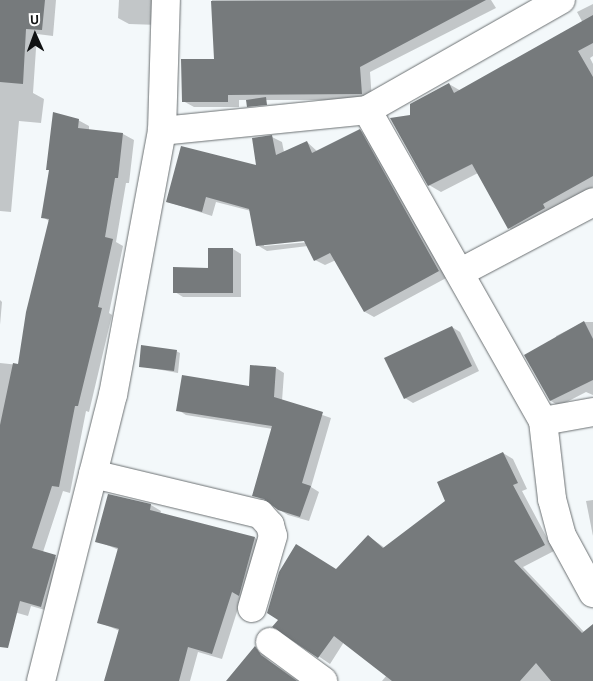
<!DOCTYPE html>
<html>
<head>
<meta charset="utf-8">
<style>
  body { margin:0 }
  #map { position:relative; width:593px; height:681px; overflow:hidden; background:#f3f8fa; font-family:"Alegreya Sans",sans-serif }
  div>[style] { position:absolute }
  .shadow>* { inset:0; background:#0003 }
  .building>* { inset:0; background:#767a7c }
  .roads { filter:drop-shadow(0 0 1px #6b7072) drop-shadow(0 0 1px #6b7072) }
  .street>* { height:28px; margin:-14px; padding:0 14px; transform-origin:14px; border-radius:14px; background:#fff }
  span { translate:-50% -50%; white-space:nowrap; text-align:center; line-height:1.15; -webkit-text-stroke:5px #fff; paint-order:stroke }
  .north { position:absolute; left:10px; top:10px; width:50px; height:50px; -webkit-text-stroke:4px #fff; paint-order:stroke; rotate:358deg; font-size:14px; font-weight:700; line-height:20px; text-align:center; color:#101213 }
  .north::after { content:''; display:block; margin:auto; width:18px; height:22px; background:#101213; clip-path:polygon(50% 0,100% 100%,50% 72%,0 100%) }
</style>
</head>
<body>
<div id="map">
  <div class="shadow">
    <div style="clip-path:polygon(0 0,56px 0,53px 36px,37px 34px,33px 93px,44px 99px,41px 123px,19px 121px,11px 212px,0 211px)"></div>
    <div style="clip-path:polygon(119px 0,159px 0,159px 25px,129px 24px,118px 18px)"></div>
    <div style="clip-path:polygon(212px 0,491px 0,496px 8px,370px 72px,372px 100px,239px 100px,239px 107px,194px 107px,183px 101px,215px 60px)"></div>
    <div style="clip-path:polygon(593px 4px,593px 56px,590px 58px,593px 64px,593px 187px,521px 235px,509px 228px,478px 173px,441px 192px,429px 185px,412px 116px,449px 84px,461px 91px,583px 23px,577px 12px)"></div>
    <div style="clip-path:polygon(78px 120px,89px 126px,89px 130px,123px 134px,134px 140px,129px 183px,126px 183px,116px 242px,123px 246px,109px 313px,112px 315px,89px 412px,86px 411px,70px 493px,63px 491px,43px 552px,67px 562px,52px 612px,31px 606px,28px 616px,0 608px,0 363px,19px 365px,49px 221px,43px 217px)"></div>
    <div style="clip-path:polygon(evenodd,360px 130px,369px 136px,448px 277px,374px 317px,365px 312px,336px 260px,325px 265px,315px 260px,308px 246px,267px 251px,257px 245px,251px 211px,216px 202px,212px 216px,168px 202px,257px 167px,272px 137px,282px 142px,284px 152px,307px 142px,318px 152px,360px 130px,310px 239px,310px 242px,264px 246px,264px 244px,310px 239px)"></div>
    <div style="clip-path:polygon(233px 249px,241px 254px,241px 297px,183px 297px,175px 292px)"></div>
    <div style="clip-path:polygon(0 300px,2px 302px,0 325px)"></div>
    <div style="clip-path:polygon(584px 322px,593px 322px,593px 395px,586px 392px,559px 406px,551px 401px,556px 336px)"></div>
    <div style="clip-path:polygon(452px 327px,460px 332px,479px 371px,413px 403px,405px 398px)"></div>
    <div style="clip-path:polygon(176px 351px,180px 353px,178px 373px,140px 366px)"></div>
    <div style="clip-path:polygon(276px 368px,284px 373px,282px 401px,331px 418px,311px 487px,319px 492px,309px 521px,288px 515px,254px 495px,273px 429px,186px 415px,178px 410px,250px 387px)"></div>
    <div style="clip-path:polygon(503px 453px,513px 459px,527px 489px,522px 491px,554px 551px,523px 567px,585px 633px,593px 635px,593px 681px,382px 681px,387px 675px,344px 642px,330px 664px,274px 626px,337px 571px,368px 536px,385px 548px,447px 502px)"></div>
    <div style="clip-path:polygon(109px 495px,151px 505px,161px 511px,160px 514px,255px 538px,265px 544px,242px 596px,222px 659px,198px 652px,190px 681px,106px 681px,120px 631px,98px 622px,119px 550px,97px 541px)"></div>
    <div style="clip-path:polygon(593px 500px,593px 536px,586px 501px)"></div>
    <div style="clip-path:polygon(256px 648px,271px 662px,299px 681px,228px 681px)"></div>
  </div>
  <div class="building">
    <div style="clip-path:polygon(0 0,45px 0,42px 30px,26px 29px,23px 84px,0 82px)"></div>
    <div style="clip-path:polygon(486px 0,360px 67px,362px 94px,228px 95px,228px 102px,182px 102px,181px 59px,214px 59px,211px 1px)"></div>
    <div style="clip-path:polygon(593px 15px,593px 43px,578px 51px,593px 77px,593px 176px,543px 204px,545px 208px,508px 229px,472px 164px,428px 186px,390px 118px,410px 115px,410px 104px,449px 83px,454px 93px)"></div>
    <div style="clip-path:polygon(266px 97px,267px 105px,247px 107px,246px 100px)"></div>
    <div style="clip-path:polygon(53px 112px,79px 119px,78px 128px,123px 133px,118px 178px,115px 178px,105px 237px,113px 239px,98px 307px,102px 308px,78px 406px,75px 406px,59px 487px,52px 486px,32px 548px,56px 555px,41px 607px,20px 601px,8px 648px,0 647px,0 425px,13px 363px,18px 364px,26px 312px,49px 219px,41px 218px,49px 170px,46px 170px)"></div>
    <div style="clip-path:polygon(360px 129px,439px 271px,364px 312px,330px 253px,314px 261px,304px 241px,256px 246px,249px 209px,206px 197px,202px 212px,166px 202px,181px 146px,256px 165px,252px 138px,272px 135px,276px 155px,307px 141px,312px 153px)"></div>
    <div style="clip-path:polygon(208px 248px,233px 248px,233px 293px,173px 293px,173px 267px,208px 268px)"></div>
    <div style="clip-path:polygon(584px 321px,593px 339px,593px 380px,550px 401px,524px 355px)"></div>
    <div style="clip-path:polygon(452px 326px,472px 366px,404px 399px,384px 358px)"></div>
    <div style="clip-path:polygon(141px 345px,177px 350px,174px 371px,139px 367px)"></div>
    <div style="clip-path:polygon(250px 365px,276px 367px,274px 397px,323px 412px,302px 483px,311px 486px,300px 517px,278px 510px,264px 499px,252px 496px,272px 426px,176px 411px,182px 375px,249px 386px)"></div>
    <div style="clip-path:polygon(503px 452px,518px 483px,513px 485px,545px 545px,514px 561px,582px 633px,593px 624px,593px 681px,551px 681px,536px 663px,520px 681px,392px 681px,334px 636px,318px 658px,272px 627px,278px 620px,267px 613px,279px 572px,296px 544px,336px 569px,368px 535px,383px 548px,445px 501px,437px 482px)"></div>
    <div style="clip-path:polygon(108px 494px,151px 504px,150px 510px,255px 537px,239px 596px,232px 592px,212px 654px,188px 647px,179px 681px,104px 681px,119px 629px,97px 623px,118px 548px,95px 542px)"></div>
    <div style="clip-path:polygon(255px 646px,261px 655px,297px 681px,226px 681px)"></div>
  </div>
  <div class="roads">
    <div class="street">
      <div style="left:367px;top:110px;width:357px;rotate:60.5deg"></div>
      <div style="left:543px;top:421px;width:79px;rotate:83.4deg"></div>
      <div style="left:552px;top:499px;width:38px;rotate:75deg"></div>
      <div style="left:562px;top:536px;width:65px;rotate:61.5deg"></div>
      <div style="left:162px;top:131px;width:206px;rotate:-5.8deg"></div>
      <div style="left:367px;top:110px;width:223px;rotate:-29.6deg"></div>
      <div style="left:461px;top:272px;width:149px;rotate:-27.9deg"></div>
      <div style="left:543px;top:421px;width:51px;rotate:-10.2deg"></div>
      <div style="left:93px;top:474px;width:172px;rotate:13.5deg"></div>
      <div style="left:260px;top:514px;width:15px;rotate:48deg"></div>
      <div style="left:270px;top:525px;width:11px;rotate:75deg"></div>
      <div style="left:273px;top:536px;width:75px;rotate:106.3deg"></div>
      <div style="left:270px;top:642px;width:66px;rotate:36.3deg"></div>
      <div style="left:41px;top:681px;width:295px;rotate:-75.9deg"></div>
      <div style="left:113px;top:395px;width:269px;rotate:-79.5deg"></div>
      <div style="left:162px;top:131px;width:131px;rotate:-88.3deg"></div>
    </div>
  </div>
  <div class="north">U</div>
</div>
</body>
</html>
